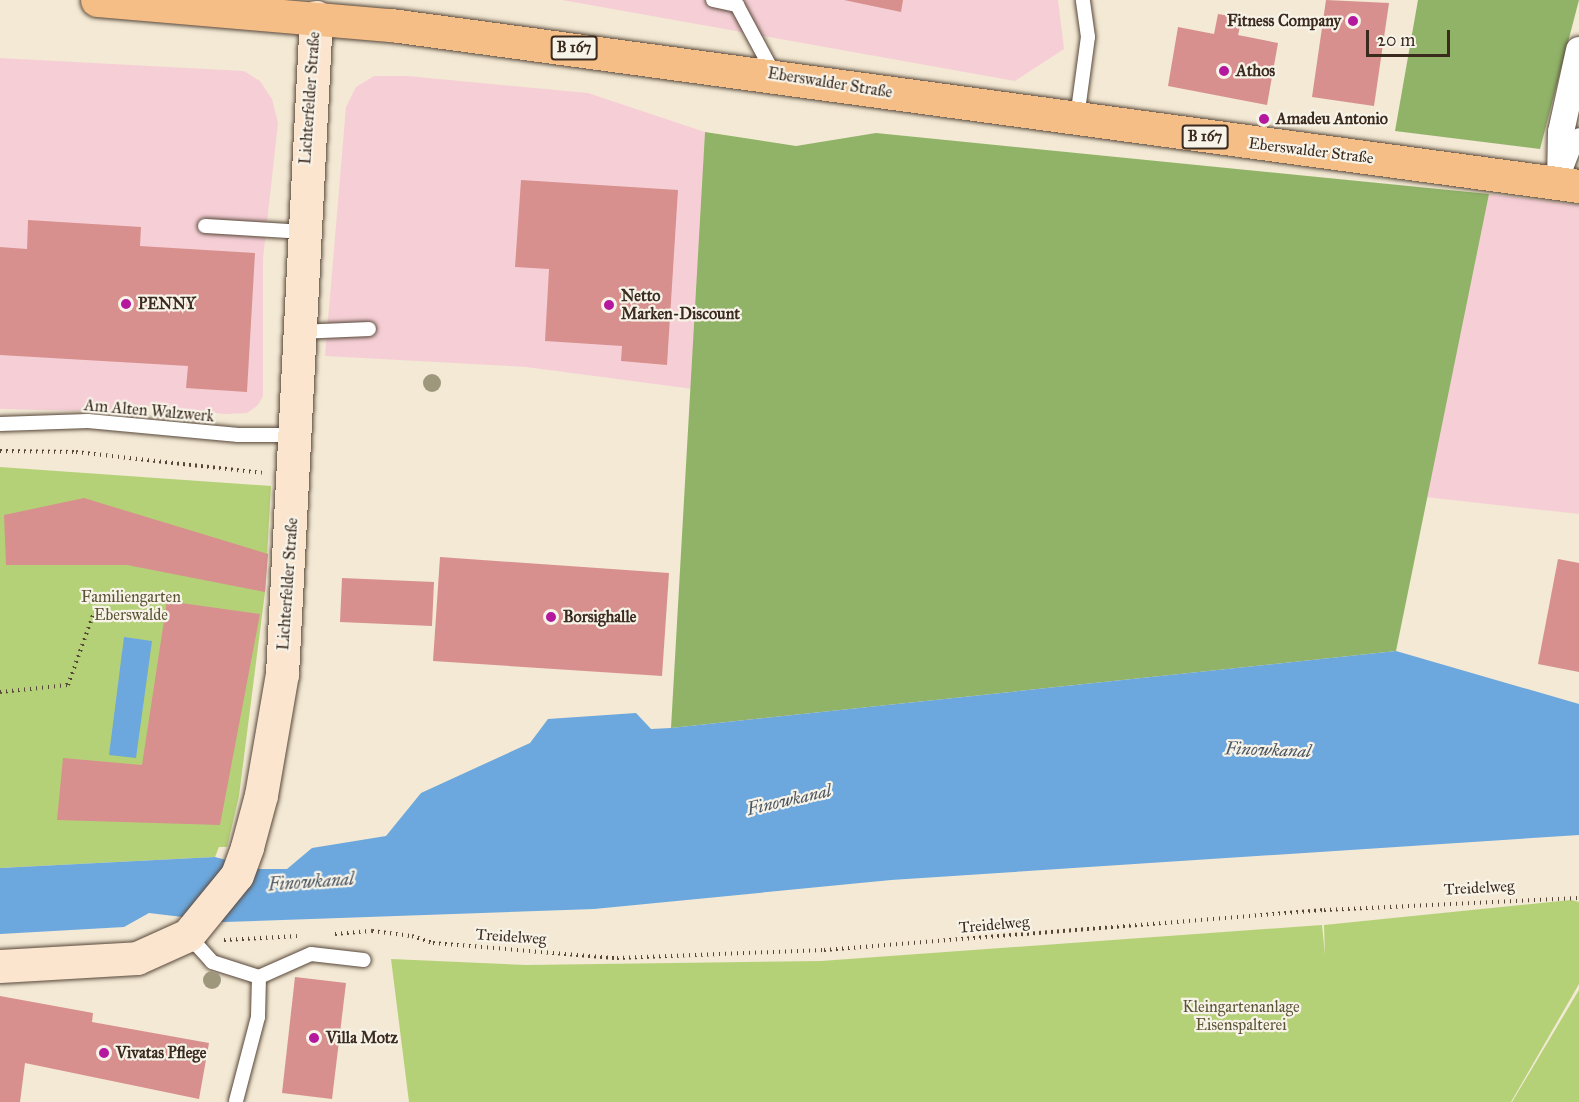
<!DOCTYPE html>
<html>
<head>
<meta charset="utf-8">
<style>
  body { margin:0 }
  #map { position:relative; width:1579px; height:1102px; overflow:hidden; background:#f3e9d4; font-family:"IM FELL Great Primer",serif }
  div>[style] { position:absolute }
  .built>* { inset:0; background:#f6cfd6 }
  .green>* { inset:0; background:#b5d177 }
  .forest>* { inset:0; background:#90b368 }
  .water>* { inset:0; background:#6ca7dd }
  .building>* { inset:0; background:#d7908e }
  .path>* { height:4px; margin-top:-2px; transform-origin:0; background:repeating-linear-gradient(90deg,#574739 0 1.5px,transparent 0 6px) }
  .roads { filter:drop-shadow(0 0 2px #574739) drop-shadow(0 0 2px #574739) }
  .service>* { height:14px; margin:-7px; padding:0 7px; transform-origin:7px; border-radius:7px; background:#fff }
  .minor>* { height:26px; margin:-13px; padding:0 13px; transform-origin:13px; border-radius:13px; background:#fff }
  .secondary>* { height:33px; margin:-16.5px; padding:0 16.5px; transform-origin:16.5px; border-radius:16.5px; background:#fbe5cf }
  .primary>* { height:33px; margin:-16.5px; padding:0 16.5px; transform-origin:16.5px; border-radius:16.5px; background:#f5be86 }
  .trees>* { width:18px; height:18px; margin:-9px; border-radius:50%; background:#9f977c }
  .dots>* { width:16px; height:16px; translate:-50% -50%; box-sizing:border-box; border:3px solid #f7f3e8; border-radius:50% }
  span { translate:-50% -50%; white-space:nowrap; text-align:center; line-height:1.15; -webkit-text-stroke:4.5px #f7f3e8; paint-order:stroke }
  .shield-label span { padding:2px 4px; background:#f7f3e8; border:2px solid; border-radius:4px; -webkit-text-stroke-width:0 }
  .shield-label { font-size:15px; color:#3b2a1e; font-weight:700 }
  .poi-label { font-size:16px; color:#3b2a1e; font-weight:700 }
  .right { translate:-100% -50%; text-align:right }
  .left { translate:0 -50%; text-align:left }
  .street-label { font-size:16px; color:#3b2a1e }
  .park-label { font-size:16px; color:#5a5434 }
  .water-label { font-size:18px; color:#4c5661; font-style:italic }
  .scale { position:absolute; left:1366px; top:30px; width:84px; height:27px; box-sizing:border-box; border:3px solid #3b2a1e; border-top:0; padding-left:8px; font-size:18px; line-height:21px; white-space:nowrap; color:#3b2a1e; -webkit-text-stroke:4px #f7f3e8; paint-order:stroke }
</style>
</head>
<body>
<div id="map">
  <div class="built">
    <div style="clip-path:polygon(562px 0,1058px 0,1064px 49px,1015px 81px)"></div>
    <div style="clip-path:polygon(0 58px,244px 71px,260px 81px,272px 99px,278px 123px,263px 258px,263px 396px,258px 405px,247px 413px,225px 414px,139px 405px,137px 412px,0 409px)"></div>
    <div style="clip-path:polygon(374px 76px,407px 76px,588px 93px,705px 132px,693px 389px,526px 367px,325px 356px,346px 107px,356px 87px)"></div>
    <div style="clip-path:polygon(1489px 194px,1579px 205px,1579px 514px,1425px 497px)"></div>
  </div>
  <div class="green">
    <div style="clip-path:polygon(0 467px,271px 486px,265px 592px,239px 796px,227px 847px,219px 847px,215px 857px,0 868px)"></div>
    <div style="clip-path:polygon(1571px 900px,1579px 902px,1579px 984px,1511px 1102px,409px 1102px,391px 959px,527px 965px,821px 961px,1322px 925px,1325px 955px,1324px 925px)"></div>
    <div style="clip-path:polygon(1579px 990px,1579px 1102px,1512px 1102px)"></div>
  </div>
  <div class="forest">
    <div style="clip-path:polygon(1418px 0,1579px 0,1540px 149px,1395px 131px)"></div>
    <div style="clip-path:polygon(705px 132px,796px 146px,876px 133px,1489px 194px,1396px 651px,671px 728px)"></div>
  </div>
  <div class="water">
    <div style="clip-path:polygon(124px 637px,152px 641px,136px 758px,109px 755px)"></div>
    <div style="clip-path:polygon(1396px 651px,1579px 704px,1579px 835px,891px 880px,594px 909px,224px 922px,149px 913px,124px 927px,0 934px,0 868px,215px 857px,260px 869px,287px 869px,312px 848px,386px 836px,421px 793px,530px 743px,548px 719px,636px 713px,651px 729px,671px 728px)"></div>
  </div>
  <div class="building">
    <div style="clip-path:polygon(844px 0,903px 0,901px 12px)"></div>
    <div style="clip-path:polygon(1326px 0,1389px 3px,1374px 106px,1312px 97px)"></div>
    <div style="clip-path:polygon(1218px 14px,1242px 18px,1238px 35px,1278px 43px,1267px 105px,1168px 86px,1178px 27px,1214px 34px)"></div>
    <div style="clip-path:polygon(521px 180px,678px 190px,667px 365px,621px 361px,622px 346px,545px 341px,549px 269px,515px 267px)"></div>
    <div style="clip-path:polygon(28px 220px,141px 227px,140px 246px,255px 253px,247px 392px,186px 388px,188px 366px,0 355px,0 247px,27px 249px)"></div>
    <div style="clip-path:polygon(84px 498px,268px 554px,265px 592px,127px 565px,6px 565px,4px 515px)"></div>
    <div style="clip-path:polygon(440px 557px,669px 573px,662px 676px,433px 661px)"></div>
    <div style="clip-path:polygon(1558px 559px,1579px 563px,1579px 672px,1538px 664px)"></div>
    <div style="clip-path:polygon(342px 578px,434px 582px,432px 626px,340px 622px)"></div>
    <div style="clip-path:polygon(167px 601px,260px 614px,220px 825px,57px 820px,63px 758px,142px 765px)"></div>
    <div style="clip-path:polygon(295px 977px,346px 983px,332px 1099px,282px 1093px)"></div>
    <div style="clip-path:polygon(0 996px,93px 1013px,92px 1022px,209px 1043px,199px 1099px,25px 1063px,20px 1102px,0 1102px)"></div>
  </div>
  <div class="path">
    <div style="left:0;top:451px;width:76px;rotate:0.8deg"></div>
    <div style="left:76px;top:452px;width:187px;rotate:6.4deg"></div>
    <div style="left:0;top:692px;width:68px;rotate:-5.9deg"></div>
    <div style="left:68px;top:685px;width:74px;rotate:-70.3deg"></div>
    <div style="left:335px;top:934px;width:37px;rotate:-5deg"></div>
    <div style="left:372px;top:931px;width:40px;rotate:7.1deg"></div>
    <div style="left:412px;top:936px;width:22px;rotate:18deg"></div>
    <div style="left:433px;top:943px;width:185px;rotate:4.7deg"></div>
    <div style="left:617px;top:958px;width:207px;rotate:-2.2deg"></div>
    <div style="left:824px;top:950px;width:502px;rotate:-4.57deg"></div>
    <div style="left:1324px;top:910px;width:255px;rotate:-2.7deg"></div>
    <div style="left:224px;top:940px;width:73px;rotate:-3.1deg"></div>
  </div>
  <div class="roads">
    <div class="service">
      <div style="left:713px;top:0;width:25px;rotate:12deg"></div>
      <div style="left:737px;top:5px;width:78px;rotate:61.8deg"></div>
      <div style="left:1077px;top:118px;width:82px;rotate:-82.3deg"></div>
      <div style="left:1088px;top:37px;width:37px;rotate:-98deg"></div>
      <div style="left:1567px;top:166px;width:33px;rotate:-69deg"></div>
      <div style="left:205px;top:226px;width:97px;rotate:3.5deg"></div>
      <div style="left:299px;top:332px;width:70px;rotate:-2.5deg"></div>
      <div style="left:0;top:424px;width:88px;rotate:-2deg"></div>
      <div style="left:88px;top:421px;width:151px;rotate:5.3deg"></div>
      <div style="left:238px;top:435px;width:56px"></div>
      <div style="left:188px;top:935px;width:36px;rotate:48deg"></div>
      <div style="left:212px;top:962px;width:49px;rotate:17.7deg"></div>
      <div style="left:259px;top:977px;width:57px;rotate:-23.9deg"></div>
      <div style="left:311px;top:954px;width:53px;rotate:6.5deg"></div>
      <div style="left:236px;top:1101px;width:87px;rotate:-75.3deg"></div>
      <div style="left:258px;top:1017px;width:40px;rotate:-88.6deg"></div>
    </div>
    <div class="minor">
      <div style="left:1560px;top:183px;width:51px;rotate:-88.9deg"></div>
      <div style="left:1561px;top:132px;width:84px;rotate:-77.6deg"></div>
    </div>
    <div class="secondary">
      <div style="left:0;top:966px;width:137px;rotate:-3.3deg"></div>
      <div style="left:137px;top:958px;width:56px;rotate:-24.3deg"></div>
      <div style="left:188px;top:935px;width:77px;rotate:-50.8deg"></div>
      <div style="left:237px;top:875px;width:30px;rotate:-70deg"></div>
      <div style="left:247px;top:847px;width:54px;rotate:-74.9deg"></div>
      <div style="left:261px;top:795px;width:123px;rotate:-80.2deg"></div>
      <div style="left:282px;top:674px;width:658px;rotate:-87.04deg"></div>
    </div>
    <div class="primary">
      <div style="left:97px;top:0;width:295px;rotate:4.9deg"></div>
      <div style="left:391px;top:25px;width:1199px;rotate:7.72deg"></div>
    </div>
  </div>
  <div class="trees">
    <div style="left:432px;top:383px"></div>
    <div style="left:212px;top:980px"></div>
  </div>
  <div class="dots">
    <div style="left:1353px;top:21px;background:#b5179e"></div>
    <div style="left:1224px;top:71px;background:#b5179e"></div>
    <div style="left:1264px;top:119px;background:#b5179e"></div>
    <div style="left:126px;top:304px;background:#b5179e"></div>
    <div style="left:609px;top:305px;background:#b5179e"></div>
    <div style="left:551px;top:617px;background:#b5179e"></div>
    <div style="left:314px;top:1038px;background:#b5179e"></div>
    <div style="left:104px;top:1053px;background:#b5179e"></div>
  </div>
  <div class="shield-label">
    <span style="left:574px;top:48px">B 167</span>
    <span style="left:1205px;top:137px">B 167</span>
  </div>
  <div class="poi-label">
    <span class="right" style="left:1341px;top:21px">Fitness Company</span>
    <span class="left" style="left:1236px;top:71px">Athos</span>
    <span class="left" style="left:1276px;top:119px">Amadeu Antonio</span>
    <span class="left" style="left:621px;top:305px">Netto<br>Marken-Discount</span>
    <span class="left" style="left:138px;top:304px">PENNY</span>
    <span class="left" style="left:563px;top:617px">Borsighalle</span>
    <span class="left" style="left:326px;top:1038px">Villa Motz</span>
    <span class="left" style="left:116px;top:1053px">Vivatas Pflege</span>
  </div>
  <div class="street-label">
    <span style="left:830px;top:83px;rotate:9deg">Eberswalder Straße</span>
    <span style="left:310px;top:98px;rotate:-86deg">Lichterfelder Straße</span>
    <span style="left:1311px;top:151px;rotate:7deg">Eberswalder Straße</span>
    <span style="left:149px;top:411px;rotate:5deg">Am Alten Walzwerk</span>
    <span style="left:288px;top:584px;rotate:-86deg">Lichterfelder Straße</span>
    <span style="left:1479px;top:888px;rotate:-3deg">Treidelweg</span>
    <span style="left:994px;top:925px;rotate:-5deg">Treidelweg</span>
    <span style="left:511px;top:937px;rotate:4deg">Treidelweg</span>
  </div>
  <div class="park-label">
    <span style="left:131px;top:606px">Familiengarten<br>Eberswalde</span>
    <span style="left:1241px;top:1016px">Kleingartenanlage<br>Eisenspalterei</span>
  </div>
  <div class="water-label">
    <span style="left:1268px;top:750px;rotate:2deg">Finowkanal</span>
    <span style="left:789px;top:800px;rotate:-13deg">Finowkanal</span>
    <span style="left:311px;top:882px;rotate:-4deg">Finowkanal</span>
  </div>
  <div class="scale">20 m</div>
</div>
</body>
</html>
